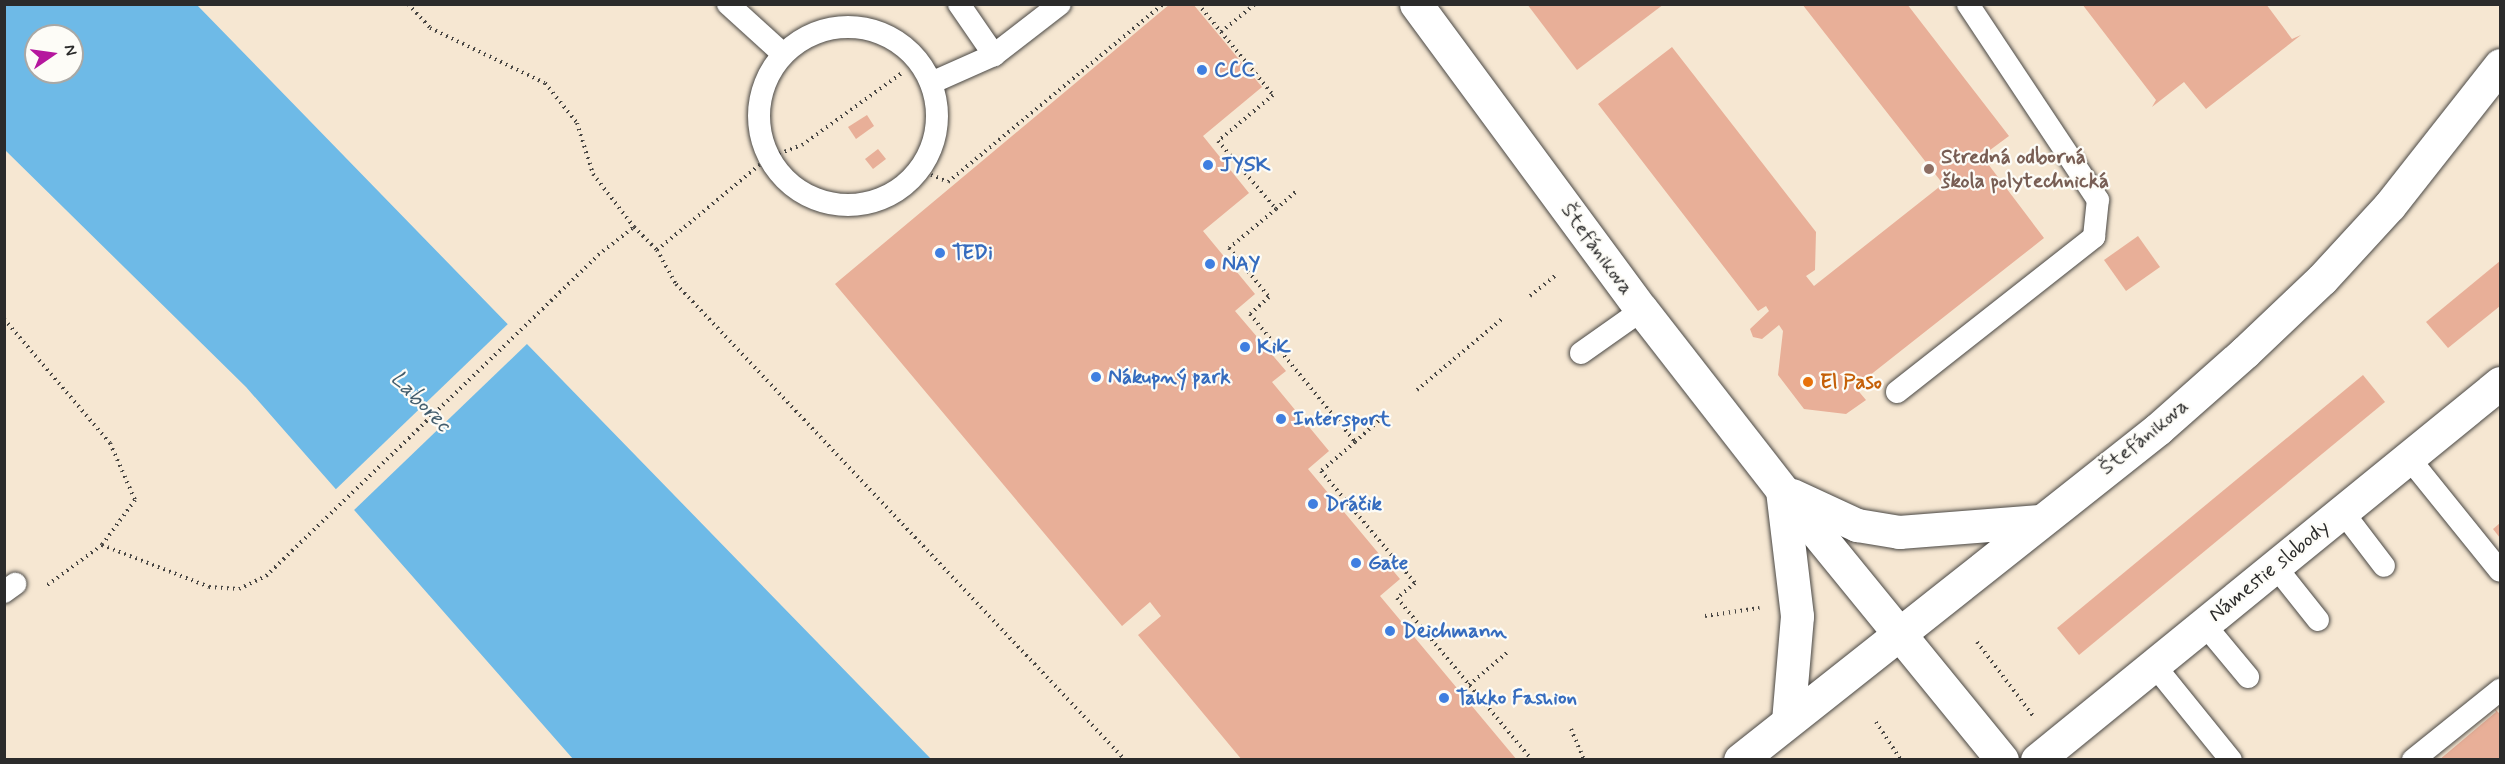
<!DOCTYPE html>
<html>
<head>
<meta charset="utf-8">
<style>
  body { margin:0 }
  #map { position:relative; width:2505px; height:764px; overflow:hidden; background:#f6e7d2; font-family:Mynerve,sans-serif }
  div>[style] { position:absolute }
  .water>* { inset:0; background:#6ebae7 }
  .pier>* { inset:0; background:#f6e7d2 }
  .building>* { inset:0; background:#e8af98 }
  .path>* { height:4px; margin-top:-2px; transform-origin:0; background:repeating-linear-gradient(90deg,#494744 0 1.5px,transparent 0 6px) }
  .roads { filter:drop-shadow(0 0 2px #494744) drop-shadow(0 0 2px #494744) }
  .service>* { height:22px; margin:-11px; padding:0 11px; transform-origin:11px; border-radius:11px; background:#fff }
  .service>.ring { margin:-11px; padding:0; box-sizing:content-box; background:none; border:22px solid #fff; border-radius:50% }
  .minor>* { height:33px; margin:-16.5px; padding:0 16.5px; transform-origin:16.5px; border-radius:16.5px; background:#fff }
  .primary>* { height:33px; margin:-16.5px; padding:0 16.5px; transform-origin:16.5px; border-radius:16.5px; background:#fff }
  .dots>* { width:16px; height:16px; translate:-50% -50%; box-sizing:border-box; border:3px solid #fdfcf7; border-radius:50% }
  span { translate:-50% -50%; white-space:nowrap; text-align:center; line-height:1.15; -webkit-text-stroke:4.5px #fdfcf7; paint-order:stroke }
  .shop-label { font-size:21px; color:#366cbe; font-weight:700 }
  .left { translate:0 -50%; text-align:left }
  .education-label { font-size:21px; color:#785e54; font-weight:700 }
  .street-label { font-size:21px; color:#2b2b2b }
  .food-label { font-size:21px; color:#c56008; font-weight:700 }
  .water-label { font-size:22px; color:#425d6d; font-style:italic }
  .frame { position:absolute; inset:0; border:6px solid #2b2b2b; pointer-events:none }
  .north { position:absolute; left:24px; top:24px; width:60px; height:60px; box-sizing:border-box; background:#fdfcf7; border:2px solid #a9a8a5; border-radius:50%; rotate:77deg; font-size:16px; font-weight:700; line-height:24px; text-align:center; color:#2b2b2b }
  .north::after { content:''; display:block; margin:auto; width:21px; height:27px; background:#b5179e; clip-path:polygon(50% 0,100% 100%,50% 72%,0 100%) }
</style>
</head>
<body>
<div id="map">
  <div class="water">
    <div style="clip-path:polygon(evenodd,4px 5px,197px 5px,931px 759px,573px 759px,246px 387px,5px 150px,4px 5px,36px 36px,72px 36px,72px 72px,36px 72px,36px 36px)"></div>
  </div>
  <div class="pier">
    <div style="clip-path:polygon(510px 322px,529px 342px,352px 512px,334px 491px)"></div>
  </div>
  <div class="building">
    <div style="clip-path:polygon(1170px 4px,1193px 4px,1262px 87px,1203px 136px,1249px 193px,1203px 231px,1255px 294px,1235px 311px,1286px 371px,1272px 382px,1329px 451px,1308px 469px,1400px 579px,1380px 596px,1517px 760px,1242px 760px,1138px 635px,1161px 616px,1150px 602px,1122px 626px,835px 284px)"></div>
    <div style="clip-path:polygon(1527px 4px,1664px 4px,1577px 70px)"></div>
    <div style="clip-path:polygon(1802px 4px,1907px 4px,2009px 136px,1982px 156px,2044px 238px,1855px 387px,1866px 400px,1846px 414px,1804px 409px,1778px 375px,1783px 331px,1779px 325px,1762px 339px,1753px 337px,1750px 329px,1769px 311px,1766px 306px,1758px 311px,1598px 104px,1672px 47px,1816px 232px,1815px 270px,1806px 276px,1814px 286px,1943px 184px)"></div>
    <div style="clip-path:polygon(2082px 4px,2266px 4px,2292px 39px,2301px 35px,2206px 109px,2184px 82px,2152px 107px,2156px 100px)"></div>
    <div style="clip-path:polygon(867px 115px,874px 126px,856px 139px,848px 127px)"></div>
    <div style="clip-path:polygon(878px 149px,886px 159px,873px 169px,865px 159px)"></div>
    <div style="clip-path:polygon(2138px 236px,2160px 267px,2126px 291px,2104px 260px)"></div>
    <div style="clip-path:polygon(2500px 261px,2500px 306px,2448px 348px,2426px 322px)"></div>
    <div style="clip-path:polygon(2363px 375px,2385px 402px,2079px 655px,2057px 628px)"></div>
    <div style="clip-path:polygon(2500px 523px,2500px 538px,2493px 529px)"></div>
    <div style="clip-path:polygon(2494px 708px,2500px 714px,2500px 760px,2439px 760px,2496px 712px)"></div>
  </div>
  <div class="path">
    <div style="left:408px;top:4px;width:33px;rotate:47deg"></div>
    <div style="left:430px;top:28px;width:127px;rotate:25.6deg"></div>
    <div style="left:545px;top:83px;width:51px;rotate:51.3deg"></div>
    <div style="left:577px;top:123px;width:53px;rotate:72.6deg"></div>
    <div style="left:593px;top:174px;width:67px;rotate:52.3deg"></div>
    <div style="left:634px;top:227px;width:33px;rotate:45deg"></div>
    <div style="left:657px;top:250px;width:39px;rotate:61deg"></div>
    <div style="left:676px;top:284px;width:654px;rotate:46.67deg"></div>
    <div style="left:1198px;top:4px;width:118px;rotate:50.5deg"></div>
    <div style="left:1273px;top:95px;width:72px;rotate:140.1deg"></div>
    <div style="left:1218px;top:141px;width:89px;rotate:49.5deg"></div>
    <div style="left:1276px;top:209px;width:61px;rotate:140.3deg"></div>
    <div style="left:1229px;top:248px;width:63px;rotate:50.8deg"></div>
    <div style="left:1269px;top:297px;width:25px;rotate:138deg"></div>
    <div style="left:1250px;top:314px;width:166px;rotate:50.6deg"></div>
    <div style="left:1355px;top:442px;width:45px;rotate:139.5deg"></div>
    <div style="left:1321px;top:471px;width:146px;rotate:50deg"></div>
    <div style="left:1415px;top:583px;width:23px;rotate:140deg"></div>
    <div style="left:1397px;top:598px;width:211px;rotate:50.2deg"></div>
    <div style="left:1221px;top:32px;width:44px;rotate:-39.5deg"></div>
    <div style="left:920px;top:170px;width:30px;rotate:23deg"></div>
    <div style="left:948px;top:182px;width:279px;rotate:-39.6deg"></div>
    <div style="left:1276px;top:209px;width:28px;rotate:-41deg"></div>
    <div style="left:657px;top:250px;width:144px;rotate:-39.7deg"></div>
    <div style="left:768px;top:158px;width:36px;rotate:-21deg"></div>
    <div style="left:802px;top:145px;width:123px;rotate:-35.8deg"></div>
    <div style="left:1530px;top:296px;width:33px;rotate:-39deg"></div>
    <div style="left:4px;top:319px;width:163px;rotate:49.5deg"></div>
    <div style="left:110px;top:443px;width:62px;rotate:66.3deg"></div>
    <div style="left:135px;top:500px;width:56px;rotate:126.3deg"></div>
    <div style="left:102px;top:545px;width:69px;rotate:143.8deg"></div>
    <div style="left:1417px;top:390px;width:112px;rotate:-39.9deg"></div>
    <div style="left:1355px;top:442px;width:38px;rotate:-42deg"></div>
    <div style="left:102px;top:545px;width:115px;rotate:21.4deg"></div>
    <div style="left:209px;top:587px;width:30px;rotate:4deg"></div>
    <div style="left:239px;top:589px;width:30px;rotate:-26deg"></div>
    <div style="left:266px;top:576px;width:462px;rotate:-44deg"></div>
    <div style="left:598px;top:255px;width:46px;rotate:-37.9deg"></div>
    <div style="left:1705px;top:616px;width:55px;rotate:-8.4deg"></div>
    <div style="left:1977px;top:642px;width:94px;rotate:52.8deg"></div>
    <div style="left:1469px;top:685px;width:52px;rotate:-40.4deg"></div>
    <div style="left:1876px;top:722px;width:45px;rotate:56.7deg"></div>
    <div style="left:1571px;top:729px;width:34px;rotate:67deg"></div>
  </div>
  <div class="roads">
    <div class="service">
      <div style="left:728px;top:4px;width:74px;rotate:42.3deg"></div>
      <div style="left:959px;top:4px;width:62px;rotate:55.5deg"></div>
      <div class="ring" style="left:759px;top:27px;width:156px;height:156px"></div>
      <div style="left:931px;top:83px;width:69px;rotate:-24deg"></div>
      <div style="left:994px;top:55px;width:83px;rotate:-37.7deg"></div>
      <div style="left:1581px;top:353px;width:75px;rotate:-35.2deg"></div>
      <div style="left:1897px;top:392px;width:251px;rotate:-38.2deg"></div>
      <div style="left:2094px;top:237px;width:37px;rotate:-84deg"></div>
      <div style="left:2098px;top:200px;width:235px;rotate:-123.6deg"></div>
      <div style="left:2408px;top:457px;width:146px;rotate:51.1deg"></div>
      <div style="left:2342px;top:511px;width:69px;rotate:52.6deg"></div>
      <div style="left:2275px;top:566px;width:69px;rotate:51.5deg"></div>
      <div style="left:4px;top:592px;width:14px;rotate:-36deg"></div>
      <div style="left:2204px;top:624px;width:69px;rotate:50.3deg"></div>
      <div style="left:2154px;top:665px;width:122px;rotate:51deg"></div>
      <div style="left:2413px;top:760px;width:112px;rotate:-38.8deg"></div>
    </div>
    <div class="minor">
      <div style="left:1416px;top:4px;width:380px;rotate:53.6deg"></div>
      <div style="left:1642px;top:310px;width:228px;rotate:52.1deg"></div>
      <div style="left:1782px;top:490px;width:348px;rotate:50.8deg"></div>
      <div style="left:1782px;top:490px;width:127px;rotate:83.2deg"></div>
      <div style="left:1797px;top:616px;width:105px;rotate:94.9deg"></div>
      <div style="left:1792px;top:495px;width:72px;rotate:24.8deg"></div>
      <div style="left:1857px;top:525px;width:43px;rotate:9.5deg"></div>
      <div style="left:1899px;top:532px;width:141px;rotate:-4.5deg"></div>
      <div style="left:2037px;top:760px;width:597px;rotate:-39.15deg"></div>
    </div>
    <div class="primary">
      <div style="left:1740px;top:760px;width:533px;rotate:-38.37deg"></div>
      <div style="left:2158px;top:429px;width:116px;rotate:-41.5deg"></div>
      <div style="left:2245px;top:352px;width:106px;rotate:-43.5deg"></div>
      <div style="left:2322px;top:279px;width:100px;rotate:-47.4deg"></div>
      <div style="left:2390px;top:205px;width:178px;rotate:-51.8deg"></div>
    </div>
  </div>
  <div class="dots">
    <div style="left:1202px;top:70px;background:#3f7fe0"></div>
    <div style="left:1208px;top:165px;background:#3f7fe0"></div>
    <div style="left:1929px;top:169px;background:#8d6e63"></div>
    <div style="left:940px;top:253px;background:#3f7fe0"></div>
    <div style="left:1210px;top:264px;background:#3f7fe0"></div>
    <div style="left:1245px;top:347px;background:#3f7fe0"></div>
    <div style="left:1096px;top:377px;background:#3f7fe0"></div>
    <div style="left:1808px;top:382px;background:#e8710a"></div>
    <div style="left:1281px;top:419px;background:#3f7fe0"></div>
    <div style="left:1313px;top:504px;background:#3f7fe0"></div>
    <div style="left:1356px;top:563px;background:#3f7fe0"></div>
    <div style="left:1390px;top:631px;background:#3f7fe0"></div>
    <div style="left:1444px;top:698px;background:#3f7fe0"></div>
  </div>
  <div class="shop-label">
    <span class="left" style="left:1214px;top:70px">CCC</span>
    <span class="left" style="left:1220px;top:165px">JYSK</span>
    <span class="left" style="left:952px;top:253px">TEDi</span>
    <span class="left" style="left:1222px;top:264px">NAY</span>
    <span class="left" style="left:1257px;top:347px">KiK</span>
    <span class="left" style="left:1108px;top:377px">Nákupný park</span>
    <span class="left" style="left:1293px;top:419px">Intersport</span>
    <span class="left" style="left:1325px;top:504px">Dráčik</span>
    <span class="left" style="left:1368px;top:563px">Gate</span>
    <span class="left" style="left:1402px;top:631px">Deichmann</span>
    <span class="left" style="left:1456px;top:698px">Takko Fashion</span>
  </div>
  <div class="education-label">
    <span class="left" style="left:1941px;top:169px">Stredná odborná<br>škola polytechnická</span>
  </div>
  <div class="street-label">
    <span style="left:1597px;top:249px;rotate:54deg">Štefánikova</span>
    <span style="left:2144px;top:437px;rotate:-39deg">Štefánikova</span>
    <span style="left:2269px;top:571px;rotate:-39deg">Námestie slobody</span>
  </div>
  <div class="food-label">
    <span class="left" style="left:1820px;top:382px">El Paso</span>
  </div>
  <div class="water-label">
    <span style="left:420px;top:402px;rotate:46deg">Laborec</span>
  </div>
  <div class="frame"></div>
  <div class="north">N</div>
</div>
</body>
</html>
